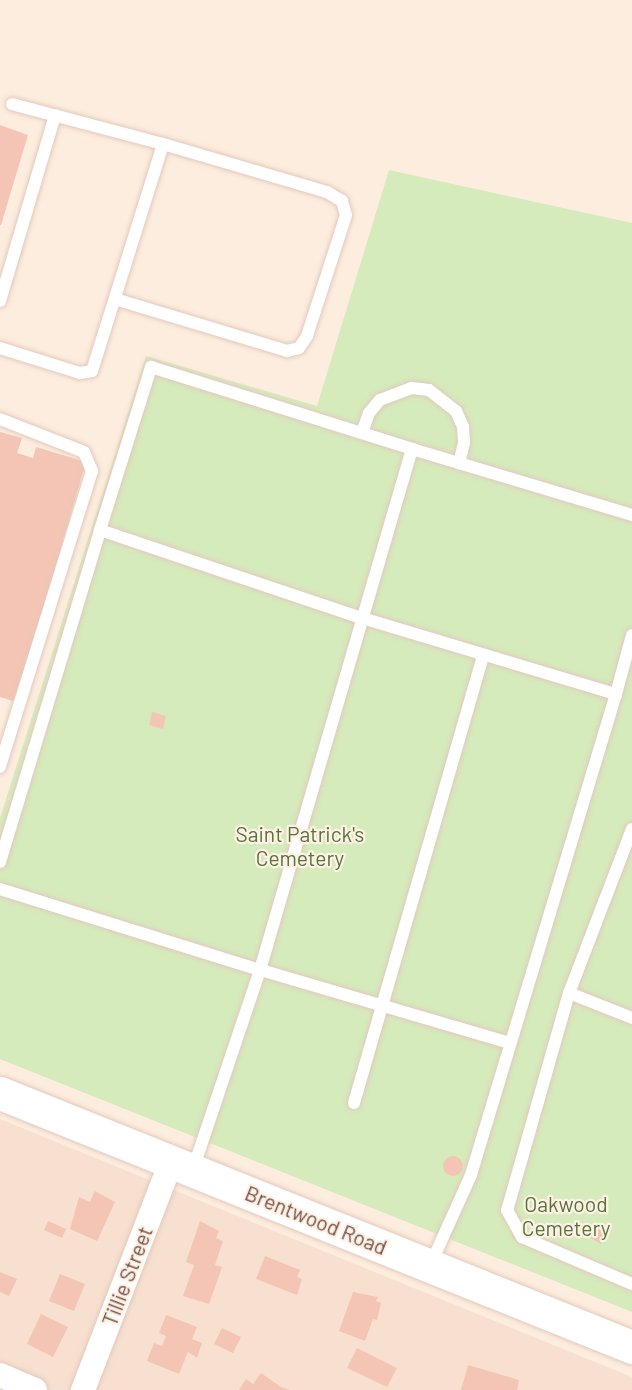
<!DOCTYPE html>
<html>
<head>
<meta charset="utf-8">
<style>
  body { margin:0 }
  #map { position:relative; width:632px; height:1390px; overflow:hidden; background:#fdedde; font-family:Barlow,sans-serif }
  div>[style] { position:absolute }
  .residential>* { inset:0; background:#f7e0cf }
  .green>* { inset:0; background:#d5ebbc }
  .building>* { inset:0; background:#f4c5b4 }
  .round { border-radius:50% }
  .roads { filter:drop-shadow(0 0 2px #e3c9bd) drop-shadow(0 0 2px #e3c9bd) }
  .lane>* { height:12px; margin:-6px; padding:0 6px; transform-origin:6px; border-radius:6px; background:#fff }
  .street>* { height:24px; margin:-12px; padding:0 12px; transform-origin:12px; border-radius:12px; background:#fff }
  .secondary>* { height:33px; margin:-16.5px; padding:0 16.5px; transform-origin:16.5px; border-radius:16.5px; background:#fff }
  span { translate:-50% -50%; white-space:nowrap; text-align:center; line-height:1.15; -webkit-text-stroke:4.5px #fff1e5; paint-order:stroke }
  .park-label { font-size:21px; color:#53753a }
  .street-label { font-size:21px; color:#745045 }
</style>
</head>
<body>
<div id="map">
  <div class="residential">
    <div style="clip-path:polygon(0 1119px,632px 1377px,632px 1390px,0 1390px)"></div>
  </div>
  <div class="green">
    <div style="clip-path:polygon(389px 170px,632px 223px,632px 1312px,0 1059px,0 818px,146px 356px,317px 406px)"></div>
  </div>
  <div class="building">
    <div style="clip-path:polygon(0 125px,28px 135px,1px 225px,0 225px)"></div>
    <div style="clip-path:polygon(0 432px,22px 438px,17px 453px,33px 458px,36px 447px,86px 462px,16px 702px,0 697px)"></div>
    <div style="clip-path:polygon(152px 712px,166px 716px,163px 729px,149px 725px)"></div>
    <div class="round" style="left:443px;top:1156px;width:20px;height:20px"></div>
    <div style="clip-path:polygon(95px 1191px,115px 1202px,97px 1241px,70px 1229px,79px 1197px,90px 1202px)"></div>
    <div style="clip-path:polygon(48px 1221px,66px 1229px,62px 1238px,44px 1230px)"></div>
    <div style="clip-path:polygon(200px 1221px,219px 1231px,216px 1238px,223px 1241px,215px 1265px,222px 1267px,209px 1304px,183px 1296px,194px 1265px,186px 1262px)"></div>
    <div style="clip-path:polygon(596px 1225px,608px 1232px,601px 1244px,589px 1237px)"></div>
    <div style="clip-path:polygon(265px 1256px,300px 1270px,297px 1277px,302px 1279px,297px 1295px,256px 1279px)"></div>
    <div style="clip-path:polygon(0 1272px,17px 1279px,9px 1296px,0 1292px)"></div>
    <div style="clip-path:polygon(60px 1274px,85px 1284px,74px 1311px,49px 1301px)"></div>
    <div style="clip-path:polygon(353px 1292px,378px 1297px,376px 1301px,381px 1303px,377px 1320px,373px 1319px,365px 1341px,339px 1331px)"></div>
    <div style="clip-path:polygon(41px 1314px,68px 1327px,53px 1357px,27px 1344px)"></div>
    <div style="clip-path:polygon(166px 1315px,197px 1327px,192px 1339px,202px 1343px,197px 1358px,188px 1352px,179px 1374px,147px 1361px,154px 1343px,162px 1346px,166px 1336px,159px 1333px)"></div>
    <div style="clip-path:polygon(222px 1328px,241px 1337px,233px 1353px,214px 1344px)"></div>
    <div style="clip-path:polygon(357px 1348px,397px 1368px,387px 1387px,347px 1368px)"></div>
    <div style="clip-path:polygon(468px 1365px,519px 1380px,517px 1390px,461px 1390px)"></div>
    <div style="clip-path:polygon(261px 1373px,281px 1387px,290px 1390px,239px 1390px,246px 1379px,253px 1384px)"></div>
  </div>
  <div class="roads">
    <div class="lane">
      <div style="left:115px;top:299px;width:180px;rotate:16.8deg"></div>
      <div style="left:287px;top:351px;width:12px;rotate:-14deg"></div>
      <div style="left:299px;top:348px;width:14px;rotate:-56deg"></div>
      <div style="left:307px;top:336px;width:127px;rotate:-72.1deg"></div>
      <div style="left:346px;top:215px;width:15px;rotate:-106deg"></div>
      <div style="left:342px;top:201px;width:17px;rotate:-149deg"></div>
      <div style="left:327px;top:192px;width:171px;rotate:-163.7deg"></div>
      <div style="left:0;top:301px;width:194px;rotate:-73.5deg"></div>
      <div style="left:0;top:348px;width:84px;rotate:17.4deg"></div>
      <div style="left:80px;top:373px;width:12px;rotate:-9deg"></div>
      <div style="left:92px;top:371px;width:238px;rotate:-72.6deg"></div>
      <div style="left:163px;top:144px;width:156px;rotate:-165.2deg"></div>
      <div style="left:0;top:419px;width:90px;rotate:21.4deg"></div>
      <div style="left:84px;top:452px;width:21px;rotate:67deg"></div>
      <div style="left:92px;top:471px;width:310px;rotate:107.3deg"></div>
      <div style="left:362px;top:433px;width:21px;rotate:-71deg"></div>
      <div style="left:369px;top:413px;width:17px;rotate:-50deg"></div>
      <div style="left:380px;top:400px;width:34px;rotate:-21deg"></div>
      <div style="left:412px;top:388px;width:17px;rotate:7deg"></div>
      <div style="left:429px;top:390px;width:34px;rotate:38deg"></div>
      <div style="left:456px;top:411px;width:17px;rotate:66deg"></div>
      <div style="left:463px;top:427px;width:16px;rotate:86deg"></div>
      <div style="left:464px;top:443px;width:21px;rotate:104deg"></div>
      <div style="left:100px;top:530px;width:171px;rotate:-72.6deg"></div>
      <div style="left:151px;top:367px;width:274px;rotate:17.4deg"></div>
      <div style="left:616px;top:694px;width:61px;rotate:-74.8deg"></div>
      <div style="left:632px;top:829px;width:176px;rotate:111deg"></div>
      <div style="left:569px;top:993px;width:226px;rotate:105.9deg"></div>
      <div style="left:507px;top:1210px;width:31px;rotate:61deg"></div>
      <div style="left:522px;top:1237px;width:120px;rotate:23.1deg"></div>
      <div style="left:0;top:862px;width:347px;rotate:-73.2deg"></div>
      <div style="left:100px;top:530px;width:276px;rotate:18.6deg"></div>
      <div style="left:362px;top:618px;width:265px;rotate:16.7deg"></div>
      <div style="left:616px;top:694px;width:502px;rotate:106.78deg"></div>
      <div style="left:471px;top:1175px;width:100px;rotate:114.3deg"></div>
      <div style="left:0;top:889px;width:272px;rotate:17.3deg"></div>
      <div style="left:260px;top:970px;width:210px;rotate:108.6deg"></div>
      <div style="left:569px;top:993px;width:68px;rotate:21.6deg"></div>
      <div style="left:510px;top:1043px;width:260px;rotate:-163.7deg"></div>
      <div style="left:260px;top:970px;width:543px;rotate:-73.74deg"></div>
      <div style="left:412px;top:449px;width:230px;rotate:16.7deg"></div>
      <div style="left:354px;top:1103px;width:466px;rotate:-73.9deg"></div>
    </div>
    <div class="street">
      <div style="left:0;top:1375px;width:38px;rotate:23deg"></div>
      <div style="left:83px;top:1390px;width:244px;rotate:-68.9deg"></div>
    </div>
    <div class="secondary">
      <div style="left:0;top:1093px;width:681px;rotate:21.9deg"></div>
    </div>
  </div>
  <div class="park-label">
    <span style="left:300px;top:846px">Saint Patrick's<br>Cemetery</span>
    <span style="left:566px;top:1216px">Oakwood<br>Cemetery</span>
  </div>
  <div class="street-label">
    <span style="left:316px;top:1220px;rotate:22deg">Brentwood Road</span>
    <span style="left:127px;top:1276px;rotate:-69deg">Tillie Street</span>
  </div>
</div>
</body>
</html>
